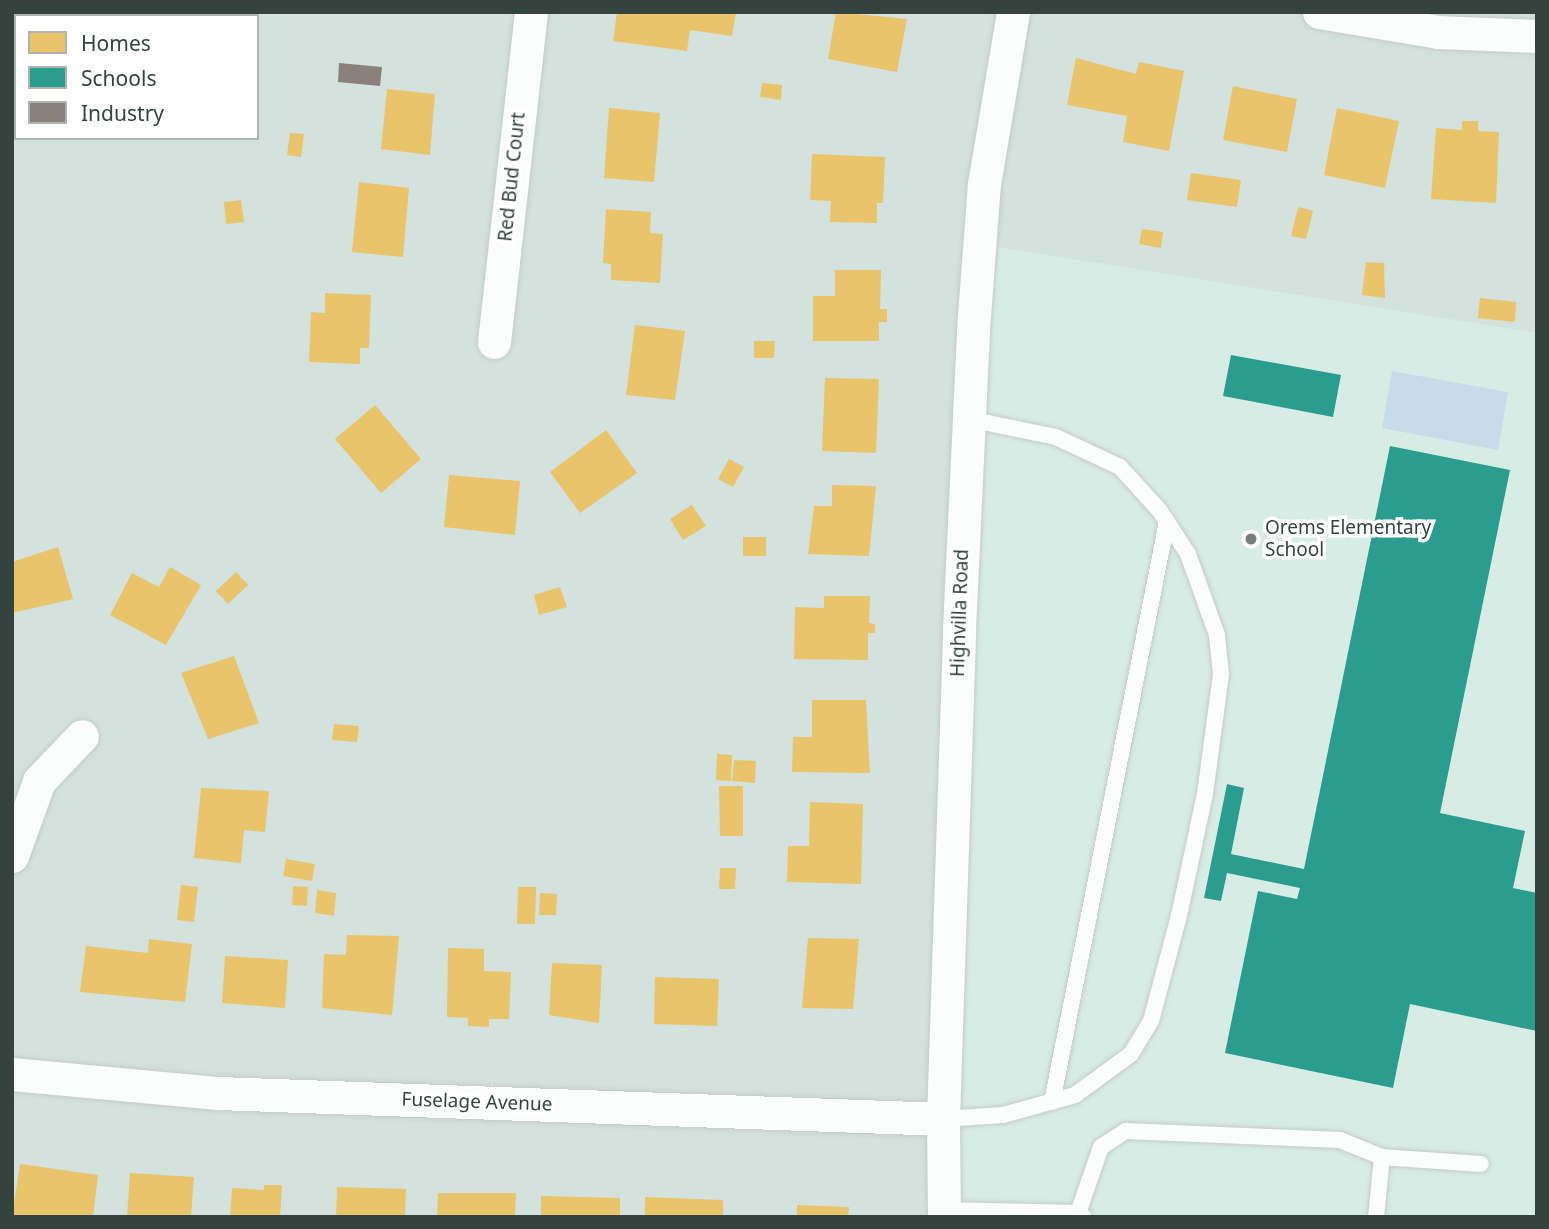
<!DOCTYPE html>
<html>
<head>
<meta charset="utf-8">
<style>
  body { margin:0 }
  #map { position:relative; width:1549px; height:1229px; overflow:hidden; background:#e6eeec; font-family:"Noto Sans",sans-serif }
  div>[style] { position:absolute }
  .residential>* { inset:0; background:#d3e2dd }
  .education>* { inset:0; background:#d8ece6 }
  .green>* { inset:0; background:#c6dce9 }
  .homes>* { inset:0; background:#e9c46a }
  .schools>* { inset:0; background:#2a9d8f }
  .industry>* { inset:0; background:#8a817c }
  .roads { filter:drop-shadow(0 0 2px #c4ccc9) drop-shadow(0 0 2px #c4ccc9) }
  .service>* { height:16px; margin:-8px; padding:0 8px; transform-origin:8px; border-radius:8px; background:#fbfcfc }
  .minor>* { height:33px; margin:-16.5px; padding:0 16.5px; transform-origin:16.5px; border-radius:16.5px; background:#fbfcfc }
  .dots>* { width:19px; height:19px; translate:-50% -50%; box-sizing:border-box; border:4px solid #fff; border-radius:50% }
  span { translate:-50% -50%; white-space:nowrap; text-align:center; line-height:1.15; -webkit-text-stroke:7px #fff; paint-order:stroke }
  .street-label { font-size:19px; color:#34433d }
  .poi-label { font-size:19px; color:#34433d }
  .left { translate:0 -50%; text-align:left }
  .frame { position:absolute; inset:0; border:14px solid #34433d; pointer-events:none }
  .legend { position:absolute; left:14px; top:14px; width:245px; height:126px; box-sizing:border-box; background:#fff; border:2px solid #aeb4b1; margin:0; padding:9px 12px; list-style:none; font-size:21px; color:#34433d }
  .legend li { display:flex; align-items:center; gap:14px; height:35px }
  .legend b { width:35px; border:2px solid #aeb4b1 }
</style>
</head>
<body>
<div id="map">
  <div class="residential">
    <div style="clip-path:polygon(evenodd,12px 12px,1537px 12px,1537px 333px,1518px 330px,944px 1217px,12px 1217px,12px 12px,16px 16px,257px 16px,257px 138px,16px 138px,16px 16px)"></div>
  </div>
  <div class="education">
    <div style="clip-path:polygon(979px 244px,1537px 333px,1537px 1217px,947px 1217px)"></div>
  </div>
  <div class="green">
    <div style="clip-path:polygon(1392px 371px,1508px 392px,1498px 450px,1382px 428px)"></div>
  </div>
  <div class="homes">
    <div style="clip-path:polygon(617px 12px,736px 12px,732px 36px,690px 30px,687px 51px,613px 41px)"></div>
    <div style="clip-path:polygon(836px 12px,907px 19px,897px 72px,828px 59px)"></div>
    <div style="clip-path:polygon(1076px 58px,1136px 74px,1139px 62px,1184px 71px,1169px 151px,1123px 142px,1127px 116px,1067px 105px)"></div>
    <div style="clip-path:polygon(762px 83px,782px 85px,781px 100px,760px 97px)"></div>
    <div style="clip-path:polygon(1233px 86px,1297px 99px,1287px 152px,1223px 140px)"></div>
    <div style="clip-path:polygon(387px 89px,435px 94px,430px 155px,381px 149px)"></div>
    <div style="clip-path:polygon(609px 108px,660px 113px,654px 182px,604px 178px)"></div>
    <div style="clip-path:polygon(1337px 108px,1399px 121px,1385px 188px,1324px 175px)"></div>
    <div style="clip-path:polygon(1462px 121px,1478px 121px,1478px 131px,1499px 132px,1496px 203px,1431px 199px,1436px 128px,1462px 130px)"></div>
    <div style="clip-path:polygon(290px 133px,304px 134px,301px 157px,287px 155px)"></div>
    <div style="clip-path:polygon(812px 154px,885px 157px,883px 203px,877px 203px,877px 223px,830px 222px,831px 201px,810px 200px)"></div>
    <div style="clip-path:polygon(1191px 173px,1241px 180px,1237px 207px,1187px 200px)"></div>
    <div style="clip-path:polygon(359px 182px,409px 188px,403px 257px,352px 252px)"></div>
    <div style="clip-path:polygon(241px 200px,244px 222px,226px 224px,224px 202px)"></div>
    <div style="clip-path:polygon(1298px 207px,1313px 211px,1306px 239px,1291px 236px)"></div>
    <div style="clip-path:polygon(606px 209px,651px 212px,650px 233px,663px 234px,660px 283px,611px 280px,611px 264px,603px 263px)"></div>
    <div style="clip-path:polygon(1142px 229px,1163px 232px,1161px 248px,1139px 244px)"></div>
    <div style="clip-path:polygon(1366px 262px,1384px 263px,1385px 298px,1362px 295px)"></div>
    <div style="clip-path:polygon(835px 270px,881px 270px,880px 309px,887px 309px,887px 322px,879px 322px,879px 341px,813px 341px,813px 296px,835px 296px)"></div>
    <div style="clip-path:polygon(325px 293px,371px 295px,369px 348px,360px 348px,360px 364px,309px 362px,311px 312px,325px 313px)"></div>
    <div style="clip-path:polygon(1480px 298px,1516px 302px,1515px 322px,1478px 318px)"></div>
    <div style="clip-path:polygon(635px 325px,685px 331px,675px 400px,626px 395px)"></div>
    <div style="clip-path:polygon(754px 341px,775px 341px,774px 358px,754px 358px)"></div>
    <div style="clip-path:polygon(825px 378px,879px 379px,876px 453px,822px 451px)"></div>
    <div style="clip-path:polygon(375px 405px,421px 459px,381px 493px,335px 439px)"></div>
    <div style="clip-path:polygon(606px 430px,637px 473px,580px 513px,550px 472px)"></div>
    <div style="clip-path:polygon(729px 459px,744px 467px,733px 487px,718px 479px)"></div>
    <div style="clip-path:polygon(449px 475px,520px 481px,515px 535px,444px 527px)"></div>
    <div style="clip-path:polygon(832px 485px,876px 486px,869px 556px,808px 554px,814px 506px,832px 506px)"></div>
    <div style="clip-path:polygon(692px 505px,706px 526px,683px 540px,670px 519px)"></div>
    <div style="clip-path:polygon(743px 537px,766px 537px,766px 556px,743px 556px)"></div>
    <div style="clip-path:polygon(58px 547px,73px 599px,12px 613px,12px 562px)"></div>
    <div style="clip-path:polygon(170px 567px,201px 585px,166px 645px,110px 615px,132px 573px,159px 587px)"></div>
    <div style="clip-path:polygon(236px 572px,248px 585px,228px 604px,216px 591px)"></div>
    <div style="clip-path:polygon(560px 587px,567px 607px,539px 615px,534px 595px)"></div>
    <div style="clip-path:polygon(824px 596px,870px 596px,869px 623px,875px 624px,875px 633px,868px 633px,868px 660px,794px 659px,795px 607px,824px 608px)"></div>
    <div style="clip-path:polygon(234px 656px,259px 723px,208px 739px,181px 673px)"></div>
    <div style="clip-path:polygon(812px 700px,866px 700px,870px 773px,792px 772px,793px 737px,812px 737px)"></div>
    <div style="clip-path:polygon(334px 724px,359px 726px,357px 742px,332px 740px)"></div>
    <div style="clip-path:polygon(717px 754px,732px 755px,731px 781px,716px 780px)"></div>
    <div style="clip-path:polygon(734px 760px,756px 761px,755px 783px,732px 781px)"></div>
    <div style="clip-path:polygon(719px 786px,743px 786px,743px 836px,720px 836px)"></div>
    <div style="clip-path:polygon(201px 788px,269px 791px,265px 832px,244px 830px,241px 863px,194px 858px)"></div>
    <div style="clip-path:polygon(810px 802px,863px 804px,861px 884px,787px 882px,788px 846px,809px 846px)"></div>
    <div style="clip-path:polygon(286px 859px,315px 864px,312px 881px,283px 876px)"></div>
    <div style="clip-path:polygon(720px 868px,736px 868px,735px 889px,719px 889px)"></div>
    <div style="clip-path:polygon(181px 885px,198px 887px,194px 922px,177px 920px)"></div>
    <div style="clip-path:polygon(293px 886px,308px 887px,307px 906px,292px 905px)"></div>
    <div style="clip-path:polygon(518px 887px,536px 887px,535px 924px,517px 924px)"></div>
    <div style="clip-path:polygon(317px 890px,336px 893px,334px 916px,315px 913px)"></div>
    <div style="clip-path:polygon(540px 893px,557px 894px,556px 915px,539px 915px)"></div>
    <div style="clip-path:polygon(347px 935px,399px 936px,392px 1015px,322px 1008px,324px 954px,346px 955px)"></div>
    <div style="clip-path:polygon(808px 938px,859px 939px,853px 1009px,802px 1008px)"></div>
    <div style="clip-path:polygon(149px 939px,192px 944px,185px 1002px,80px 992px,86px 946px,148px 953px)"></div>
    <div style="clip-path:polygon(448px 948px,484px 949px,484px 971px,511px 972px,509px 1019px,489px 1019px,489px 1027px,468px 1026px,468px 1018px,447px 1017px)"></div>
    <div style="clip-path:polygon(225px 956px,288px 960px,285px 1008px,222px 1003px)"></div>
    <div style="clip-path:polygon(552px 963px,602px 965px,599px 1023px,549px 1015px)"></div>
    <div style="clip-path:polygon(655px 977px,719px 979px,717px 1026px,654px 1024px)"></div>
    <div style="clip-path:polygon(20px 1164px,98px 1175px,93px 1217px,12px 1217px)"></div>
    <div style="clip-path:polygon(130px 1173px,194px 1177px,191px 1217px,127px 1217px)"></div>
    <div style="clip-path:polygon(264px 1185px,282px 1185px,280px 1217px,230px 1217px,232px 1188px,264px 1190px)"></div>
    <div style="clip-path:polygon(337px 1187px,406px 1189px,405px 1217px,336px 1217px)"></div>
    <div style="clip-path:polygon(438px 1193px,516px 1193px,515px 1217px,437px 1217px)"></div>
    <div style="clip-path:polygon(541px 1196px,620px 1198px,620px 1217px,541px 1217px)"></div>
    <div style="clip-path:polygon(645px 1197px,723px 1200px,723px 1217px,645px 1217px)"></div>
    <div style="clip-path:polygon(797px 1205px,849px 1207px,848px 1217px,797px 1217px)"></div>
  </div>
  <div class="schools">
    <div style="clip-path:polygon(1231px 355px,1341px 375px,1333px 417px,1223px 396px)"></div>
    <div style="clip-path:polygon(1390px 446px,1510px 470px,1440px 813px,1525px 831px,1513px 888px,1537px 893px,1537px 1031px,1410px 1004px,1393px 1088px,1225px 1053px,1258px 891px,1297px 899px,1300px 888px,1227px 873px,1221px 901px,1204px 898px,1227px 784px,1244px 788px,1231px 854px,1304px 869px)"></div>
  </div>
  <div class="industry">
    <div style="clip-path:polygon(339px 63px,382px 67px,380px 86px,338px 82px)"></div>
  </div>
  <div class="roads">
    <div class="service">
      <div style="left:1052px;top:1102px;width:591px;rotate:-78.79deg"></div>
      <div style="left:943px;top:1119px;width:60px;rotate:-3.8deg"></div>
      <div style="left:1003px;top:1115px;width:75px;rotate:-15.5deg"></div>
      <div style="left:1075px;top:1095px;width:69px;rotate:-36.2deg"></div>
      <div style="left:1131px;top:1054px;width:39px;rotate:-59deg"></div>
      <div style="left:1151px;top:1021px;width:109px;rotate:-75.1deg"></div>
      <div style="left:1179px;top:916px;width:125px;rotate:-78deg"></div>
      <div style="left:1205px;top:794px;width:121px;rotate:-82.4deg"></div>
      <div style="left:1221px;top:674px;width:39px;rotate:-96deg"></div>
      <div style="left:1217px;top:635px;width:86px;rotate:-109.7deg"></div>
      <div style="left:1188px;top:554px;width:51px;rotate:-123.1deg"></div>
      <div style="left:1160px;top:511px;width:59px;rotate:-132.3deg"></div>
      <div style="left:1120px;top:467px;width:71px;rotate:-154.9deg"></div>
      <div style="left:1056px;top:437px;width:90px;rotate:-168.4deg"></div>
      <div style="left:1382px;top:1157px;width:99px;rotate:4deg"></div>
      <div style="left:944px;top:1210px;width:134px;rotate:1.3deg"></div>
      <div style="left:1078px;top:1213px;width:7px;rotate:34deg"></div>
      <div style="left:1078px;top:1213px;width:70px;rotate:-70.8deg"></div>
      <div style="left:1101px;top:1147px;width:30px;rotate:-33deg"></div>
      <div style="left:1126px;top:1131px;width:214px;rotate:2.4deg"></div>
      <div style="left:1340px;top:1140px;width:45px;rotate:22deg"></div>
      <div style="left:1382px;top:1157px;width:60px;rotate:95.7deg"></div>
    </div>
    <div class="minor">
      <div style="left:1319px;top:12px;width:121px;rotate:9.5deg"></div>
      <div style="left:1438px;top:32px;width:99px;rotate:2.3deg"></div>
      <div style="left:494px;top:342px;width:332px;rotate:-83.6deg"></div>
      <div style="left:12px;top:856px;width:80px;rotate:-70.2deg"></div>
      <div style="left:39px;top:781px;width:62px;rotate:-46.3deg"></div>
      <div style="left:12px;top:1074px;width:207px;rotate:5.3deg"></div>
      <div style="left:218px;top:1093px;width:725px;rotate:2.05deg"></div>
      <div style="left:944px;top:1217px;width:98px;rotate:-90.6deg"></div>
      <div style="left:943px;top:1119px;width:490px;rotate:-88.1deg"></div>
      <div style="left:959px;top:629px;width:313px;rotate:-87.3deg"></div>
      <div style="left:974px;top:316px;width:132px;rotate:-85.7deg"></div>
      <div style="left:984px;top:184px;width:174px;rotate:-80.4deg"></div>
    </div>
  </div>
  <div class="dots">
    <div style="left:1251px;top:539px;background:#727f7a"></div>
  </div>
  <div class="street-label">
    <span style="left:512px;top:177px;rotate:-84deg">Red Bud Court</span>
    <span style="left:960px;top:613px;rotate:-88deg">Highvilla Road</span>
    <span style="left:477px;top:1102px;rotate:2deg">Fuselage Avenue</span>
  </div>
  <div class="poi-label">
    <span class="left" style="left:1265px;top:539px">Orems Elementary<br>School</span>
  </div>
  <div class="frame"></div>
  <ul class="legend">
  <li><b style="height:19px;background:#e9c46a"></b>Homes</li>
  <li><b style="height:19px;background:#2a9d8f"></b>Schools</li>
  <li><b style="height:19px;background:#8a817c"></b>Industry</li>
  </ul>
</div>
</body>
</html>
